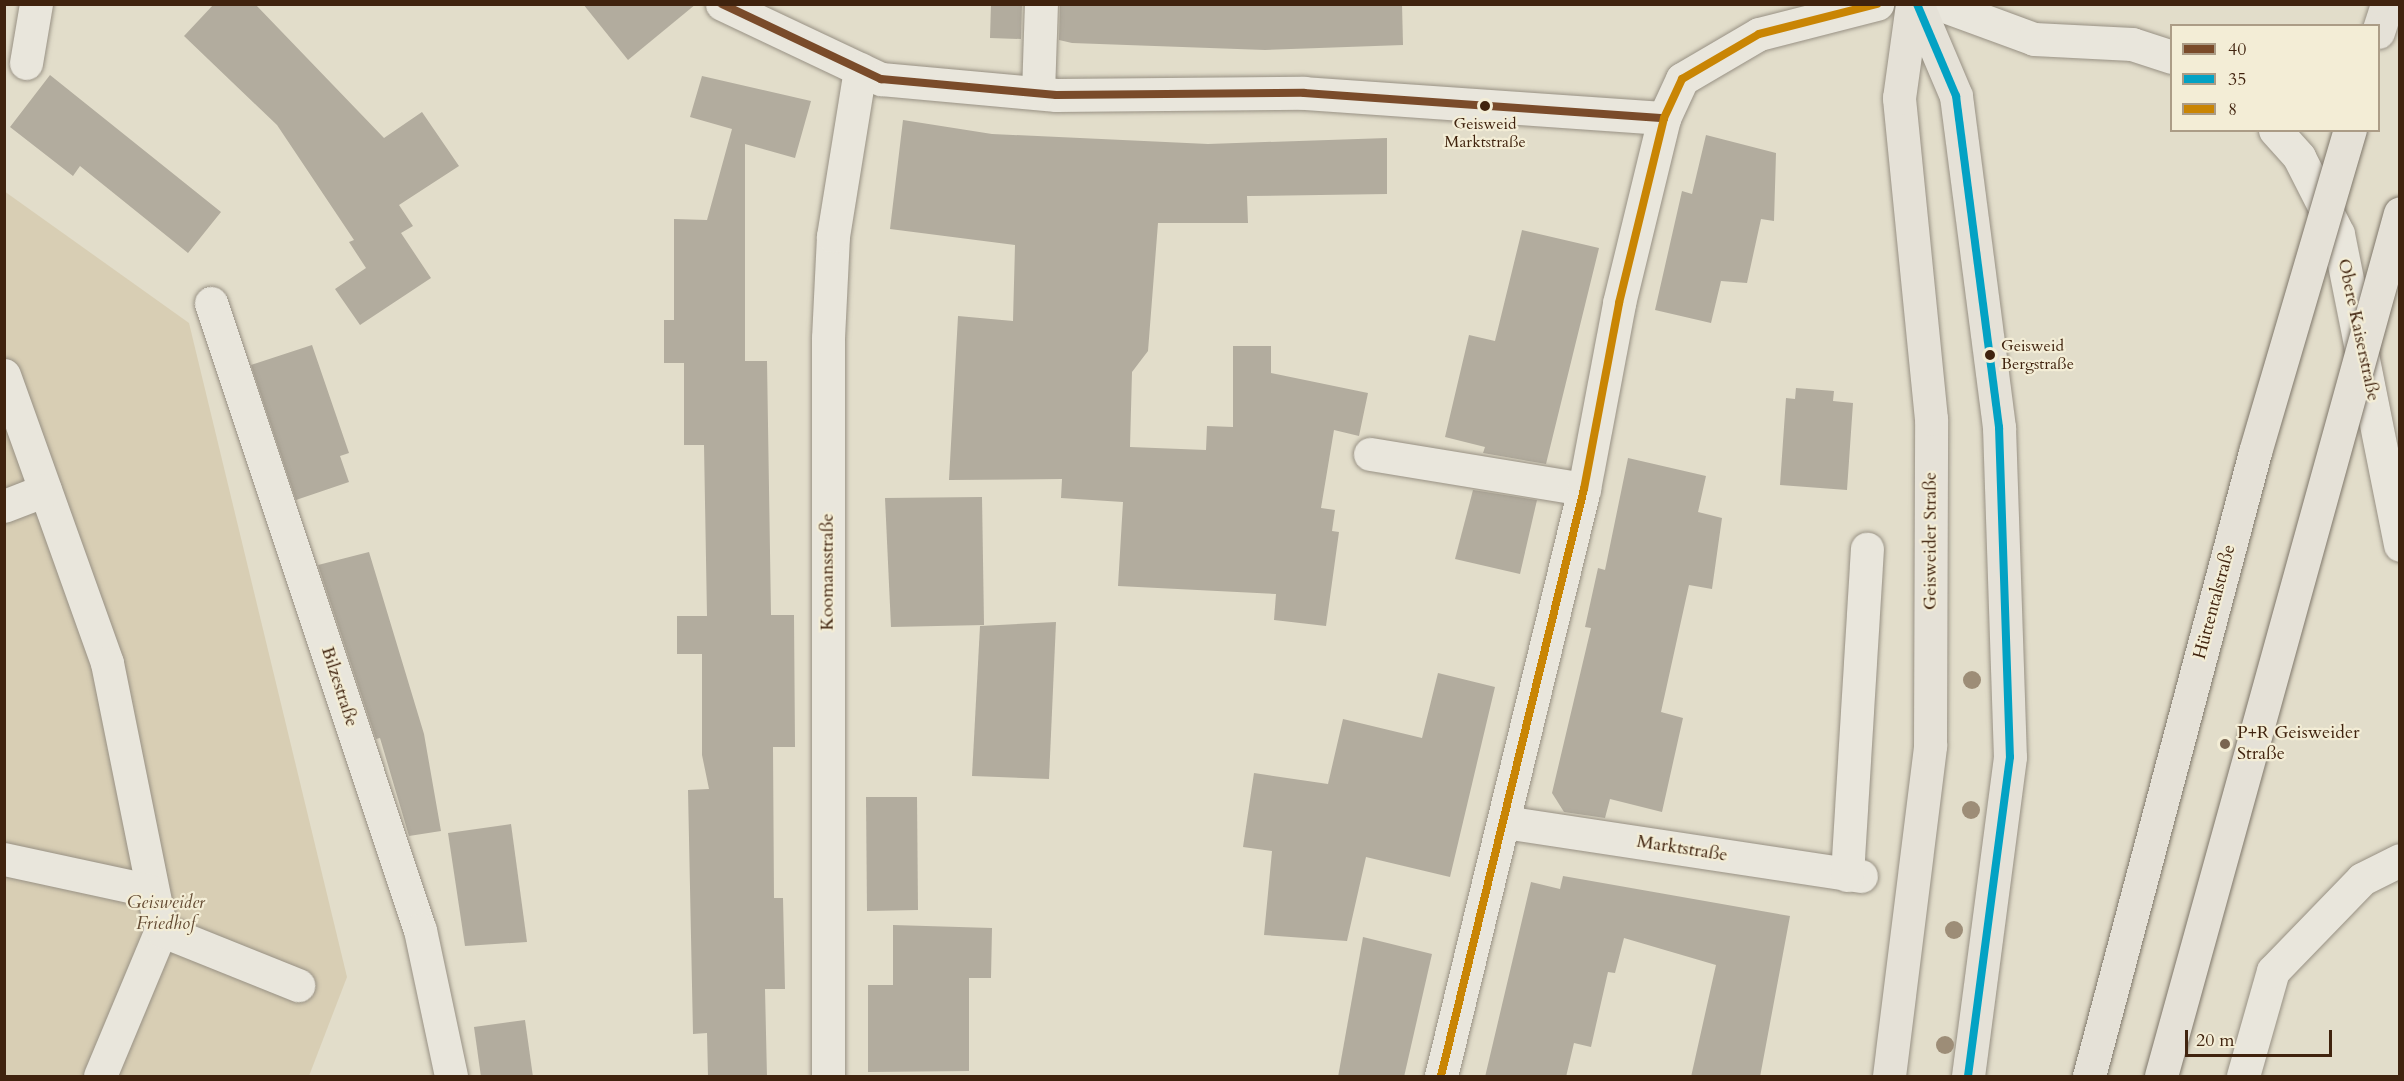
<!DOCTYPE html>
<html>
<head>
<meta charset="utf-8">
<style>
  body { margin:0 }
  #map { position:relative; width:2404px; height:1081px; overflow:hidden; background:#e2ddca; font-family:Cardo,serif }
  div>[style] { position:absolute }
  .green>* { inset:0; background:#d8ceb4 }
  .building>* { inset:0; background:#b2ac9e }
  .roads { filter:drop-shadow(0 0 2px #989184) drop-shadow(0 0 2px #989184) }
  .minor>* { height:33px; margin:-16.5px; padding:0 16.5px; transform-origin:16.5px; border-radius:16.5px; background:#e9e6dc }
  .major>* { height:33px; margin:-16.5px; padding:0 16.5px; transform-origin:16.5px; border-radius:16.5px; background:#e5e1d7 }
  .highway>* { height:33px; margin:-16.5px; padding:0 16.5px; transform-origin:16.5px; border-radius:16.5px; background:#e5e1d7 }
  .bridges { filter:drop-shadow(0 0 2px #80786b) drop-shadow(0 0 2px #80786b) }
  .highway-bridge>* { height:33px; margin:-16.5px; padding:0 16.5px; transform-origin:16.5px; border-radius:16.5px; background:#e5e1d7 }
  .bus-1>* { height:8px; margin:-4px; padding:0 4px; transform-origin:4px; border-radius:4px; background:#7a4b2a }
  .bus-2>* { height:8px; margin:-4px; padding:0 4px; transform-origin:4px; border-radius:4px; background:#03a2c4 }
  .bus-3>* { height:8px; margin:-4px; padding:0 4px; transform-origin:4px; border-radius:4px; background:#c98504 }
  .trees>* { width:18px; height:18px; margin:-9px; border-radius:50%; background:#9d8d77 }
  .dots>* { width:16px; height:16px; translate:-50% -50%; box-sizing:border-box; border:3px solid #f3edd6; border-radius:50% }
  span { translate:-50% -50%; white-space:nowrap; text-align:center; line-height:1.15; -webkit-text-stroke:4.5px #f3edd6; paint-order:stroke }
  .bus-label { font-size:16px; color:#40230e }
  .left { translate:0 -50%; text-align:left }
  .street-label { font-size:18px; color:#40230e }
  .poi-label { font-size:18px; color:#40230e }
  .park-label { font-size:18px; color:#644b33; font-style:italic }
  .frame { position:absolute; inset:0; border:6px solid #40230e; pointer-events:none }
  .legend { position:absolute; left:2170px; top:24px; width:210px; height:108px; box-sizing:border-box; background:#f3edd6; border:2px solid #ab9c86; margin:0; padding:8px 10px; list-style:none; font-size:18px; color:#40230e }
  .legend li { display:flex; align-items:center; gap:12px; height:30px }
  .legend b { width:30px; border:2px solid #ab9c86 }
  .scale { position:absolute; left:2185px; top:1030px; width:147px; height:27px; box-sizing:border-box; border:3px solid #40230e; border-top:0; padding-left:8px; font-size:18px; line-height:21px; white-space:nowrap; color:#40230e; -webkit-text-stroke:4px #f3edd6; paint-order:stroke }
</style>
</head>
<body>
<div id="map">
  <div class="green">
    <div style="clip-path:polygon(4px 191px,189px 323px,347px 977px,309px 1076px,5px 1076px)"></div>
  </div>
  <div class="building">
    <div style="clip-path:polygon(214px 4px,255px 4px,384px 138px,422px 112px,459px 166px,399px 205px,413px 226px,401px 233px,431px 278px,360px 325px,335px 289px,366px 268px,349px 242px,354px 240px,277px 125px,184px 36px)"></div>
    <div style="clip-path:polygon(583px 4px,696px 4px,628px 60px)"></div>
    <div style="clip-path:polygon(991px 4px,1022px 4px,1021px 39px,990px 38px)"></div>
    <div style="clip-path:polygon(1060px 4px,1402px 4px,1403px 45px,1265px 50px,1072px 43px,1059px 40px)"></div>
    <div style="clip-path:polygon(50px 75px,221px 212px,188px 253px,80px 166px,73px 176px,10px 127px)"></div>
    <div style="clip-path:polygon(702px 76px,811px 101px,795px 158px,745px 144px,745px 361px,767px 361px,771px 615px,794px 615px,795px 747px,773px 747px,774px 898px,783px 898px,785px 989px,765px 989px,767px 1077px,708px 1077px,707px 1033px,693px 1034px,688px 790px,709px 789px,702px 755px,702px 654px,677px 654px,677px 616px,707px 616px,704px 445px,684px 445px,684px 363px,664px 363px,664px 320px,674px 320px,674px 219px,707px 220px,732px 129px,690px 117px)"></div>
    <div style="clip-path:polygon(903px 120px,992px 134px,1208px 144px,1387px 138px,1387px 194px,1247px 196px,1248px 223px,1158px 223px,1148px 351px,1132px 372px,1130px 447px,1206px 450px,1207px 426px,1233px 427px,1233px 346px,1271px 346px,1271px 373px,1368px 393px,1359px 436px,1334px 430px,1321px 508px,1335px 510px,1332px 531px,1339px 532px,1326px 626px,1274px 620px,1276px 594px,1118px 586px,1123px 502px,1061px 498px,1062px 479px,949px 480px,958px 316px,1013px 321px,1015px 245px,890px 229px)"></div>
    <div style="clip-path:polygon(1706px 135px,1776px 153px,1774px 221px,1761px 219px,1747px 283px,1721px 281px,1711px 323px,1655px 310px,1682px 191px,1692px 194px)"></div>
    <div style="clip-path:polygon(1522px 230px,1599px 248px,1546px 464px,1483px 453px,1485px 447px,1445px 437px,1469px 335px,1495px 341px)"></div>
    <div style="clip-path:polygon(312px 345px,349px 453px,340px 456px,349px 482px,296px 500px,251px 365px)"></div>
    <div style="clip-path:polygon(1796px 388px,1834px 391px,1833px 401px,1853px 403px,1847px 490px,1780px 485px,1786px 398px,1795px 399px)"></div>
    <div style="clip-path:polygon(1628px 458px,1706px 476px,1698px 512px,1722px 518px,1712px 589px,1689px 585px,1661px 712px,1683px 718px,1662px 812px,1610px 799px,1605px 818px,1564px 812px,1552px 793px,1591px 628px,1585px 627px,1598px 568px,1605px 570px)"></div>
    <div style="clip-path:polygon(1473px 490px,1537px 500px,1520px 574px,1455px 559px)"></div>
    <div style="clip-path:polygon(982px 497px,984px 625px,891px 627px,885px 498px)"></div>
    <div style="clip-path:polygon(369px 552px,424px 734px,441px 831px,409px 836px,380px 738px,376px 739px,318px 565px)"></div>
    <div style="clip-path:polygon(1056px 622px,1049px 779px,972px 776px,980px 626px)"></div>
    <div style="clip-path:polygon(1438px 673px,1495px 687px,1450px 877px,1366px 857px,1347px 941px,1264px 935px,1272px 851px,1243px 847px,1254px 773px,1328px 784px,1343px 719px,1422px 738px)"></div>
    <div style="clip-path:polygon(866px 797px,917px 797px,918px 910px,867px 911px)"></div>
    <div style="clip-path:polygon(511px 824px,527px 942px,465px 946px,448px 833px)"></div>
    <div style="clip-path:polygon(1563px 876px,1790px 916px,1760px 1077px,1691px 1077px,1716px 965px,1624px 938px,1615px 973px,1608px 972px,1591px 1047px,1574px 1043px,1566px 1077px,1485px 1077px,1531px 882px,1560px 889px)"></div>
    <div style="clip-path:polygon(893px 925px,992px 928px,991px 978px,969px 978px,969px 1071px,868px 1072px,868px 985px,893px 985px)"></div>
    <div style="clip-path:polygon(1363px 937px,1432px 954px,1404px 1077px,1338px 1077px)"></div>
    <div style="clip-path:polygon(525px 1020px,533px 1077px,481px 1077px,474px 1027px)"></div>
  </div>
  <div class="roads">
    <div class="minor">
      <div style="left:722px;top:4px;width:176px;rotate:25.3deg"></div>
      <div style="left:881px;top:79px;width:176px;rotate:5.2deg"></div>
      <div style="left:1056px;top:95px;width:248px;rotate:-0.5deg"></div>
      <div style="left:1304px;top:93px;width:361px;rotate:4deg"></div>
      <div style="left:1939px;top:4px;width:101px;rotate:20.2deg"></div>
      <div style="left:2034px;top:39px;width:98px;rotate:2.9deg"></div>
      <div style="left:2132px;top:44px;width:42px;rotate:18deg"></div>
      <div style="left:26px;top:63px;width:60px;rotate:-80.4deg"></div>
      <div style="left:1038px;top:93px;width:89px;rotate:-88.1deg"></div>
      <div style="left:2275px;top:130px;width:36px;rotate:48deg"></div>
      <div style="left:2299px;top:157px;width:86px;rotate:63.1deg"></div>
      <div style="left:2338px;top:234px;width:317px;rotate:78.7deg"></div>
      <div style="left:211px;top:303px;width:661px;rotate:71.57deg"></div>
      <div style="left:420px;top:930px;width:149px;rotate:78deg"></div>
      <div style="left:4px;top:375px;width:306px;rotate:70.3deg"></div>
      <div style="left:107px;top:663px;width:272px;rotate:78.6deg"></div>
      <div style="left:161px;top:930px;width:158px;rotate:112.7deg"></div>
      <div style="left:1370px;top:454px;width:217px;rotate:9.3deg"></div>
      <div style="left:4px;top:506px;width:44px;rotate:-21.3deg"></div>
      <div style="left:1504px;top:822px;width:361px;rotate:8.6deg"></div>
      <div style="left:4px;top:859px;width:151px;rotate:12.2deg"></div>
      <div style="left:1847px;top:875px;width:327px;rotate:-86.5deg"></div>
      <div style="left:161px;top:930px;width:148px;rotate:21.9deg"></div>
      <div style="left:828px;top:1076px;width:738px;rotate:-90deg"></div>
      <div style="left:828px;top:338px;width:102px;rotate:-87.2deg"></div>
      <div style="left:833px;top:236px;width:169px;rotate:-80.8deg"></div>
      <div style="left:1441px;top:1076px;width:604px;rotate:-76.31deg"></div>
      <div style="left:1584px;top:489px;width:189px;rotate:-79.3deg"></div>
      <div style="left:1619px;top:303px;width:190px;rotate:-76.3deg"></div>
      <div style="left:1664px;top:118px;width:43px;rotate:-65.2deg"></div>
      <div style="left:1682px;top:79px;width:89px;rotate:-30.3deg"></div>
      <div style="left:1759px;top:34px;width:122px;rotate:-14.3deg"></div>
      <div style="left:2243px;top:1076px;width:109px;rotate:-74.1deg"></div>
      <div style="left:2273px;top:971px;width:128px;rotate:-45.9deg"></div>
      <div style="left:2362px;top:879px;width:42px;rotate:-26.6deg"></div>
    </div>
    <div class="major">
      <div style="left:1917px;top:4px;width:100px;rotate:67deg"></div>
      <div style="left:1956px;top:96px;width:334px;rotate:82.6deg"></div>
      <div style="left:1999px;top:427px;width:330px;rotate:88.1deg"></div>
      <div style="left:2010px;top:757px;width:322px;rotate:97.5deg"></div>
      <div style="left:1889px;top:1076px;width:333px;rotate:-82.9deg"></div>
      <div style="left:1930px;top:746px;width:327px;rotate:-89.8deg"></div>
      <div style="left:1931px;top:419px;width:323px;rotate:-95.7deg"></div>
      <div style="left:1899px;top:98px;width:95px;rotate:-82.1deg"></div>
    </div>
    <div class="highway">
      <div style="left:2378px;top:32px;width:29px;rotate:-72deg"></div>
    </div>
  </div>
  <div class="bridges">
    <div class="highway-bridge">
      <div style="left:2089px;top:1076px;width:646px;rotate:-75.1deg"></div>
      <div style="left:2255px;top:452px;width:336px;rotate:-73.6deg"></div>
      <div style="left:2161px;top:1076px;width:895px;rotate:-74.52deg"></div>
    </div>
  </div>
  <div class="bus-1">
    <div style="left:722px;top:4px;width:176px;rotate:25.3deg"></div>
    <div style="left:881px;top:79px;width:176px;rotate:5.2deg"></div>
    <div style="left:1056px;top:95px;width:248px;rotate:-0.5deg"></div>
    <div style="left:1304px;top:93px;width:361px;rotate:4deg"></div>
  </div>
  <div class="bus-2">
    <div style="left:1917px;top:4px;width:100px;rotate:67deg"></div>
    <div style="left:1956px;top:96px;width:334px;rotate:82.6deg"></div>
    <div style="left:1999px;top:427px;width:330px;rotate:88.1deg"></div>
    <div style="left:2010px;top:757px;width:322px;rotate:97.5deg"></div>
  </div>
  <div class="bus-3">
    <div style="left:1441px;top:1076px;width:604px;rotate:-76.31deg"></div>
    <div style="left:1584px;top:489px;width:189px;rotate:-79.3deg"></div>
    <div style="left:1619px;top:303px;width:190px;rotate:-76.3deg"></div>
    <div style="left:1664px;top:118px;width:43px;rotate:-65.2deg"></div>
    <div style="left:1682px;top:79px;width:89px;rotate:-30.3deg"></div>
    <div style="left:1759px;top:34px;width:122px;rotate:-14.3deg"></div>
  </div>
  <div class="trees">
    <div style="left:1972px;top:680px"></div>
    <div style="left:1971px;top:810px"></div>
    <div style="left:1954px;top:930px"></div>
    <div style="left:1945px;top:1045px"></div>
  </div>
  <div class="dots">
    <div style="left:1485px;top:106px;background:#40230e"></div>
    <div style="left:1990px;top:355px;background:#40230e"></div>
    <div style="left:2225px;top:744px;background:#796450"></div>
  </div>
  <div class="bus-label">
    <span style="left:1485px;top:133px">Geisweid<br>Marktstraße</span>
    <span class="left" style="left:2001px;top:355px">Geisweid<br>Bergstraße</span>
  </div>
  <div class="street-label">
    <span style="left:2358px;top:330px;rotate:78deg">Obere Kaiserstraße</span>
    <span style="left:1931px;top:541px;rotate:-90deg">Geisweider Straße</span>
    <span style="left:828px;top:572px;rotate:-90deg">Koomansstraße</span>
    <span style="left:2215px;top:602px;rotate:-75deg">Hüttentalstraße</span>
    <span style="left:339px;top:687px;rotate:72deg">Bilzestraße</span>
    <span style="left:1682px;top:849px;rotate:9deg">Marktstraße</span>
  </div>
  <div class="poi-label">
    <span class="left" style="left:2237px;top:744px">P+R Geisweider<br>Straße</span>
  </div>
  <div class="park-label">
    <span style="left:166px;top:914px">Geisweider<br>Friedhof</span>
  </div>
  <div class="frame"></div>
  <ul class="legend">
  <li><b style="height:8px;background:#7a4b2a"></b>40</li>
  <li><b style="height:8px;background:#03a2c4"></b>35</li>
  <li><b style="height:8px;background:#c98504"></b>8</li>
  </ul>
  <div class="scale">20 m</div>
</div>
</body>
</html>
